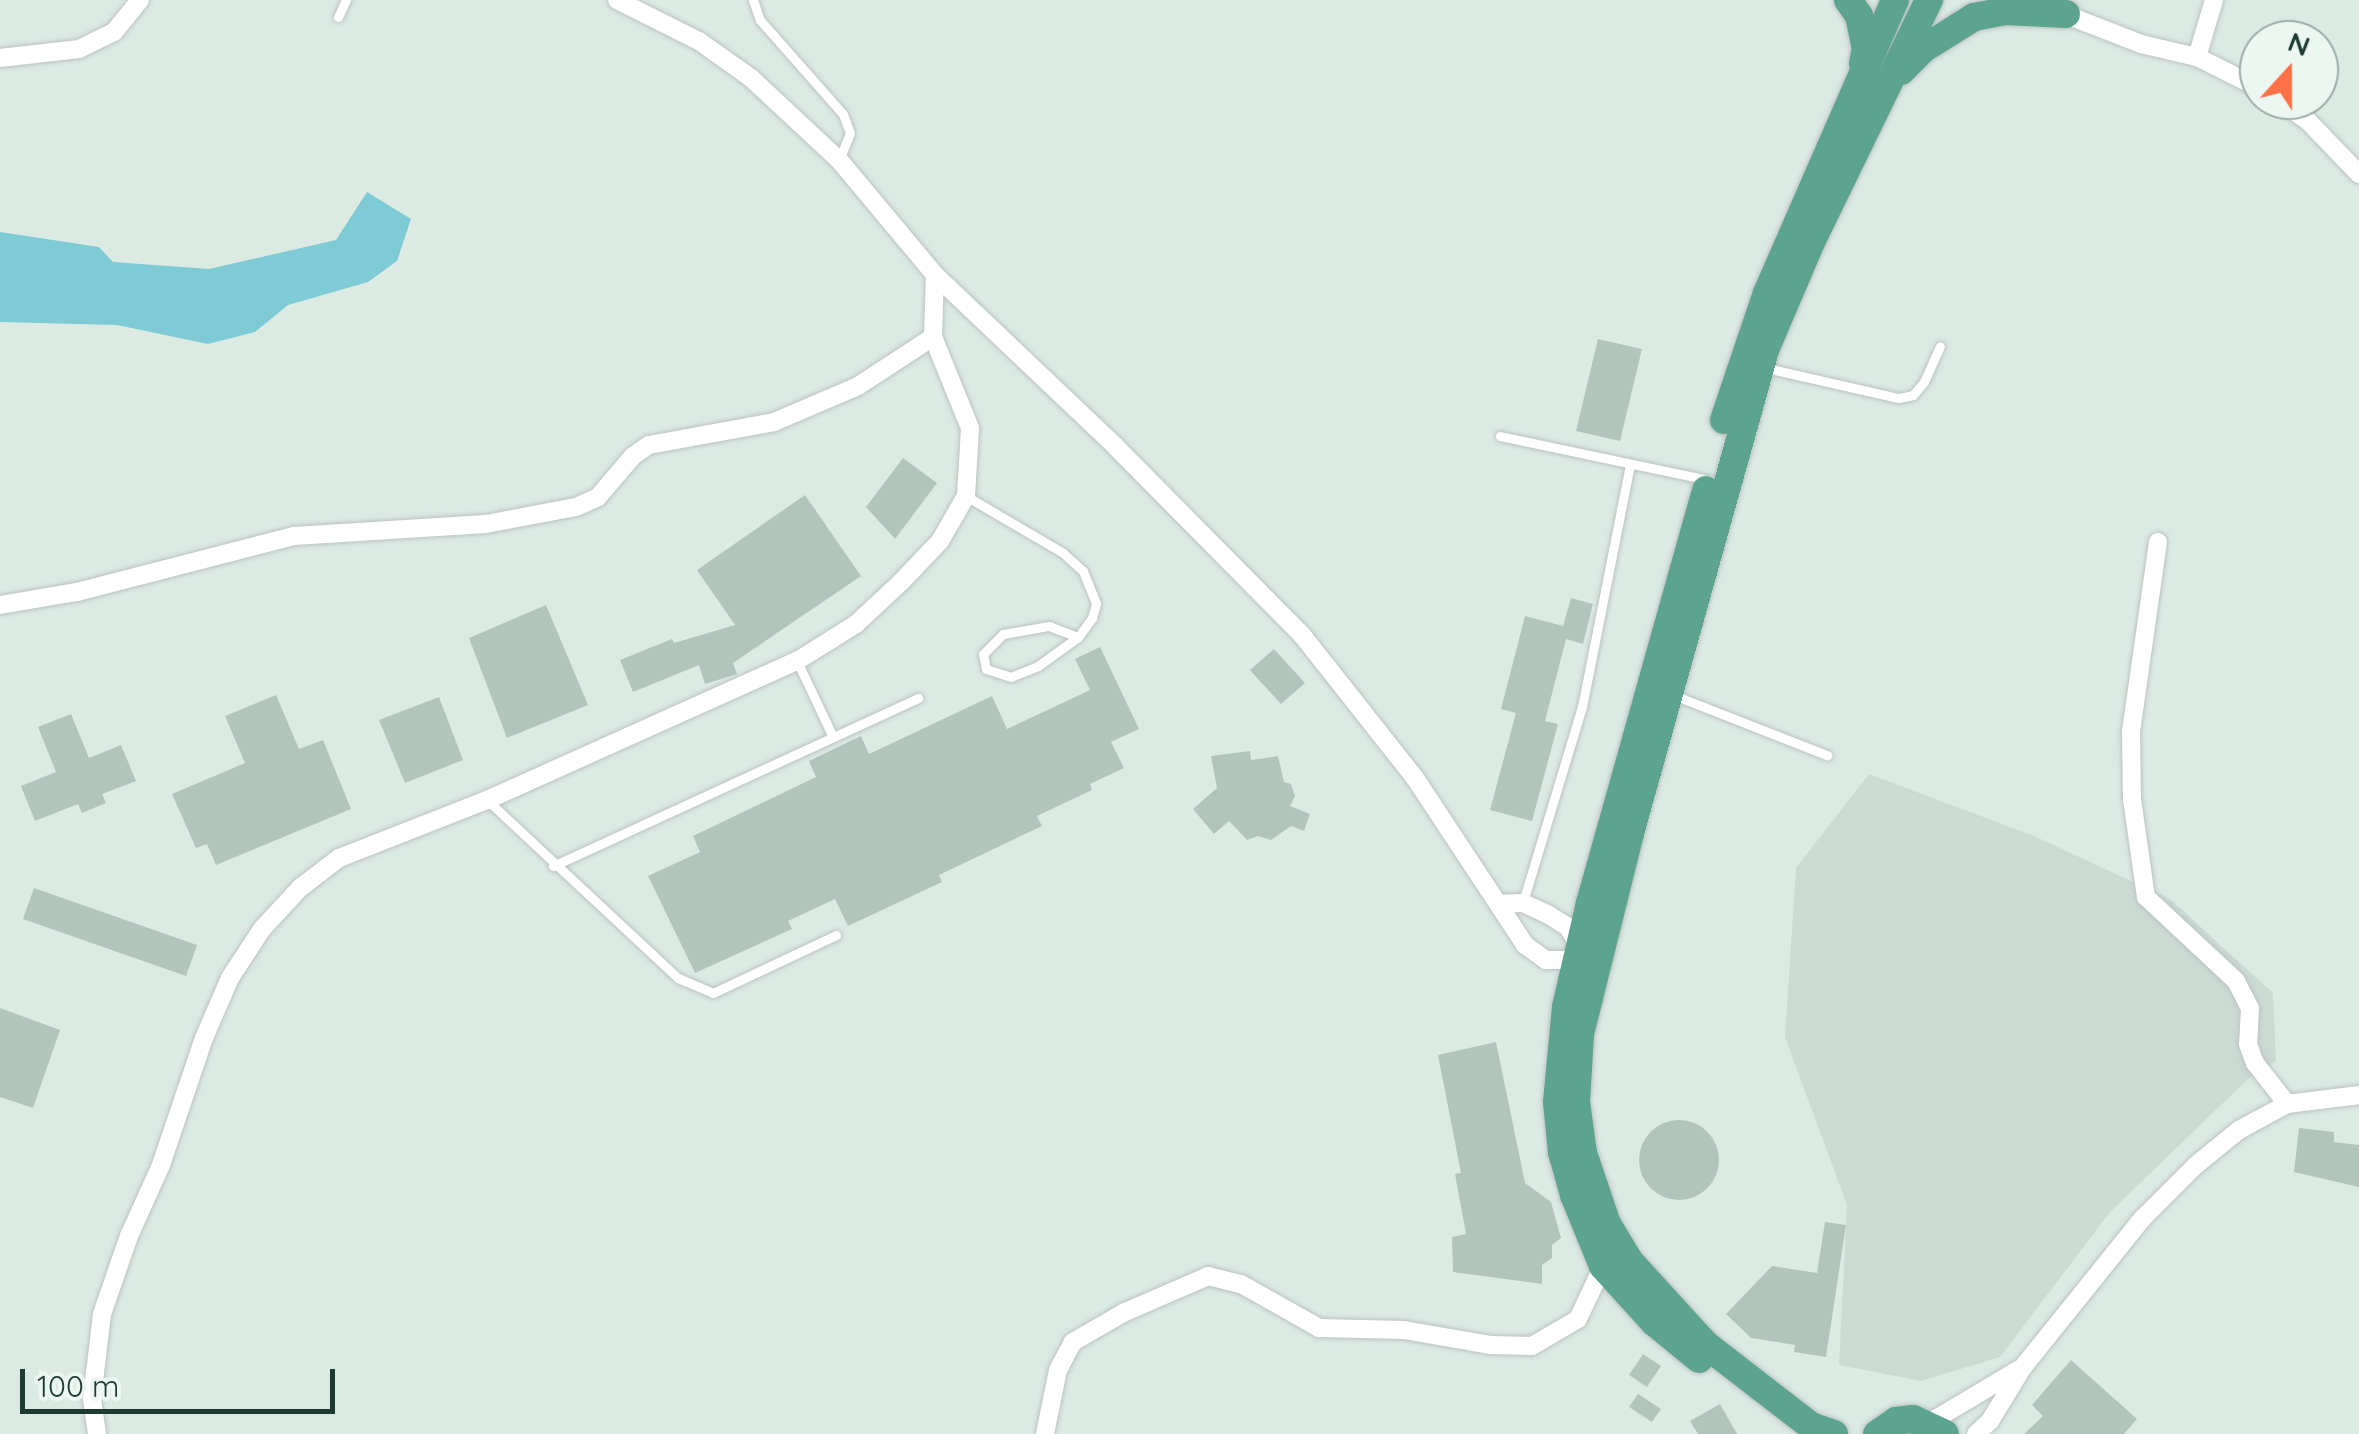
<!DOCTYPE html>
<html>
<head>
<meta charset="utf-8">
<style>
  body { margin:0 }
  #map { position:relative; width:2359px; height:1434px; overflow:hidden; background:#dceae4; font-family:Quicksand,sans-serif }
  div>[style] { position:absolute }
  .built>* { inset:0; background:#cbdad3 }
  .water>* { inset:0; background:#7ecad5 }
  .building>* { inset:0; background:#b2c5bd }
  .round { border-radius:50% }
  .roads { filter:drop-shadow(0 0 2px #bbc4c2) drop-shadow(0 0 2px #bbc4c2) }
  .lane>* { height:9px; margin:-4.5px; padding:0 4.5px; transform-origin:4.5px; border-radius:4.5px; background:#fff }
  .street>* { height:18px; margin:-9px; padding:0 9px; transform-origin:9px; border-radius:9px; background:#fff }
  .primary>* { height:28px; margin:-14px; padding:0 14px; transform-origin:14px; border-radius:14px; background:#5da490 }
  span { translate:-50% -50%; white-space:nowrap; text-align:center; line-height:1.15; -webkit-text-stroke:9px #edf7f2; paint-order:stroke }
  .north { position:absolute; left:2239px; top:20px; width:100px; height:100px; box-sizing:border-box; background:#edf7f2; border:2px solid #9aaca5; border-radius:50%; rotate:21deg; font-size:28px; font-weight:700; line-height:40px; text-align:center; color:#1d3b32 }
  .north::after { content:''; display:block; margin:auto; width:35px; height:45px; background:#fe7046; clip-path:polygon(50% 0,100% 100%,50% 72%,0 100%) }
  .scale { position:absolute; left:20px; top:1369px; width:315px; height:45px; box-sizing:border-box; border:5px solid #1d3b32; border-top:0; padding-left:12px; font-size:30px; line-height:35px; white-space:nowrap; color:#1d3b32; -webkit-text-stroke:8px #edf7f2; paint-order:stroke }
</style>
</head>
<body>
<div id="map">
  <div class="built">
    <div style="clip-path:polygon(1869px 774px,2034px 836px,2170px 899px,2273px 993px,2276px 1061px,2249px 1078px,2110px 1212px,2000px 1357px,1921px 1381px,1839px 1365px,1847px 1205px,1785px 1037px,1796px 868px)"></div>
  </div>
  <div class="water">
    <div style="clip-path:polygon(367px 192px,411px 219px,397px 261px,368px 282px,288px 305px,255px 332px,208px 344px,117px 325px,0 322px,0 232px,99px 247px,113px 262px,209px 269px,336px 240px)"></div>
  </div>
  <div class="building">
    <div style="clip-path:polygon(1598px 339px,1642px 349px,1620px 441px,1576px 431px)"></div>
    <div style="clip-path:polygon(903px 458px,937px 483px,895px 539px,866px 507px)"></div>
    <div style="clip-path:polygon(805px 495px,861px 576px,733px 663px,737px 674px,705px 684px,699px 665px,633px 692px,620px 660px,672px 639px,674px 643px,735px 625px,697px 570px)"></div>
    <div style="clip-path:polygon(1571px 598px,1593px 604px,1583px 644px,1566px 639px,1545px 721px,1558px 724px,1532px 821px,1490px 810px,1516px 713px,1501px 709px,1525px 616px,1563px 626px)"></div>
    <div style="clip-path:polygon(546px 605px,588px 705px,507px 738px,469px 638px)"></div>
    <div style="clip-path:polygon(1100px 647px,1139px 729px,1111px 742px,1124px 768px,1090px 784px,1092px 790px,1037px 816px,1042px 826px,939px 875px,942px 882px,848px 926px,835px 899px,788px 921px,792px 929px,695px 973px,648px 876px,700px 852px,693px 836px,816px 777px,809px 761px,861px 736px,869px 754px,992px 696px,1007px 729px,1090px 690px,1075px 659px)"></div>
    <div style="clip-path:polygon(1274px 649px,1305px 683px,1281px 704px,1250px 670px)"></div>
    <div style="clip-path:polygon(276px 695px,299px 749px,323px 740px,351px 809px,216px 865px,207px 844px,196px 848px,172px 794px,245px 763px,225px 716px)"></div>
    <div style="clip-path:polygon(439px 697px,463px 760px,405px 783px,379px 720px)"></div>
    <div style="clip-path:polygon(71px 714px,89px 758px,121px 745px,136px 781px,102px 794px,106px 803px,82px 813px,78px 804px,35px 821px,21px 786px,56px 772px,38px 727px)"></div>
    <div style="clip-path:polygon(1250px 751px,1251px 760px,1278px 756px,1284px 782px,1291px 784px,1295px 796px,1290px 806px,1310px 814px,1304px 831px,1291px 826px,1271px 840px,1258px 836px,1247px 840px,1229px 821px,1214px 834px,1193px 809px,1217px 788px,1211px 756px)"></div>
    <div style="clip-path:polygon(34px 888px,197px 945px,186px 976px,23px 919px)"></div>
    <div style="clip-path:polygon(0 1008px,60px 1030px,33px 1108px,0 1097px)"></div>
    <div style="clip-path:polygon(1496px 1042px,1525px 1183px,1551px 1202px,1561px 1238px,1552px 1245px,1552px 1258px,1542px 1265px,1542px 1284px,1453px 1272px,1452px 1237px,1466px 1234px,1455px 1174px,1461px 1173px,1438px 1055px)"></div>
    <div class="round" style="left:1639px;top:1120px;width:80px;height:80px"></div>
    <div style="clip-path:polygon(2299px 1128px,2334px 1132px,2334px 1142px,2359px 1145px,2359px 1187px,2294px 1172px)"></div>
    <div style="clip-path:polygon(1825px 1222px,1846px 1225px,1826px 1357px,1794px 1352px,1795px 1345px,1751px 1338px,1726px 1314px,1772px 1266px,1817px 1273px)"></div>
    <div style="clip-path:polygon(1643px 1354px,1661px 1366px,1647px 1387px,1629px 1375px)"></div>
    <div style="clip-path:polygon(2071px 1360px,2137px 1419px,2124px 1434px,2024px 1434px,2043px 1416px,2032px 1405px)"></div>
    <div style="clip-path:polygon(1638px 1394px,1661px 1409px,1652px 1422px,1629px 1407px)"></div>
    <div style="clip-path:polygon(1720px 1404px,1737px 1434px,1698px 1434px,1690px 1421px)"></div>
  </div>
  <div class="roads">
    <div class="lane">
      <div style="left:753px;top:0;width:21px;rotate:71deg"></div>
      <div style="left:760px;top:20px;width:125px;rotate:48.6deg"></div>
      <div style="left:843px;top:114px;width:20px;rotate:70deg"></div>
      <div style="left:850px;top:133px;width:29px;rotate:112deg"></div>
      <div style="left:338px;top:17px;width:19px;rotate:-65deg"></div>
      <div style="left:1762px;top:367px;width:140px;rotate:12.8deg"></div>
      <div style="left:1899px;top:398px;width:14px;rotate:-12deg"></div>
      <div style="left:1913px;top:395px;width:17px;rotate:-50deg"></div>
      <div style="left:1924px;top:382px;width:39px;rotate:-66deg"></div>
      <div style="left:1500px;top:436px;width:214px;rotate:11.9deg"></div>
      <div style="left:966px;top:496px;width:113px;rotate:30.4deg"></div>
      <div style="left:1063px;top:553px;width:27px;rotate:42deg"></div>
      <div style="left:1083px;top:571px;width:35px;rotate:68deg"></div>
      <div style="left:1096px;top:604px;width:15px;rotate:106deg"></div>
      <div style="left:1092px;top:618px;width:24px;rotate:126deg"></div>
      <div style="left:1078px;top:637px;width:49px;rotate:144.1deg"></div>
      <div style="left:1038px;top:666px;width:29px;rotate:158deg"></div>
      <div style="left:1011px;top:677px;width:26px;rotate:-162deg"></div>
      <div style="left:986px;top:669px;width:15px;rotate:-101deg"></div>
      <div style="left:983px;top:654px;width:28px;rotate:-45deg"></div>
      <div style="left:1003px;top:634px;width:47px;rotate:-9.9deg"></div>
      <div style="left:1049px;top:626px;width:31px;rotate:21deg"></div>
      <div style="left:797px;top:661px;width:84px;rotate:64.7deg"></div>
      <div style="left:1671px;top:694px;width:168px;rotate:21.4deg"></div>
      <div style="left:487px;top:800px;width:261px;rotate:43deg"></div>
      <div style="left:678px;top:978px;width:38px;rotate:23deg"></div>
      <div style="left:713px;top:993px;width:136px;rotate:-25.2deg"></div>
      <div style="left:553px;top:866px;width:402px;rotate:-24.7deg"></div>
      <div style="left:1523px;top:902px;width:204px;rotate:-73.2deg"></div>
      <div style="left:1582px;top:707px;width:248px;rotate:-78.8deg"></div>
    </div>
    <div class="street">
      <div style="left:617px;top:0;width:92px;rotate:26.6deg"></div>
      <div style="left:699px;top:41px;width:64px;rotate:35.4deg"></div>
      <div style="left:751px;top:78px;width:120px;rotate:43deg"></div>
      <div style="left:839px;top:160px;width:150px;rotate:50.1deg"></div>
      <div style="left:935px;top:275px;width:250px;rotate:43.5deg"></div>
      <div style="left:1116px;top:447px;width:264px;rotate:45.3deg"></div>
      <div style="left:1302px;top:635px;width:182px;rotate:51.7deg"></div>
      <div style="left:1415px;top:778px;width:200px;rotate:56.6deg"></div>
      <div style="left:1525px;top:945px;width:26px;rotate:36deg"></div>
      <div style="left:1546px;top:960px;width:20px"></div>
      <div style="left:1566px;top:960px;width:19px;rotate:-36deg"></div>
      <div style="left:1581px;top:949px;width:26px;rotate:-121deg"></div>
      <div style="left:1568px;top:927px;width:22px;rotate:-148deg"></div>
      <div style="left:1549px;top:915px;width:29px;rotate:-155deg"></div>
      <div style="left:1523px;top:903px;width:23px;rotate:178deg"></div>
      <div style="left:2059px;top:12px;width:88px;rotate:21.3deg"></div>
      <div style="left:2141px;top:44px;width:57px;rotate:13.1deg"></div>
      <div style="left:2197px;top:57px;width:69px;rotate:26.6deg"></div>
      <div style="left:2197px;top:57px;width:59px;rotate:-73.4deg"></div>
      <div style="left:0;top:58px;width:80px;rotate:-6.5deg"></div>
      <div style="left:79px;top:49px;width:39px;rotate:-26deg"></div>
      <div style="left:114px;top:32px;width:41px;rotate:-50.9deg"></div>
      <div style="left:2278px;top:100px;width:35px;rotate:35deg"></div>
      <div style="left:2307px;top:120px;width:75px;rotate:46.1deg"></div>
      <div style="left:2158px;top:542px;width:191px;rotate:98.1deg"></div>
      <div style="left:2131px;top:731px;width:68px;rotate:89.2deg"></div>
      <div style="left:2132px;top:799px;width:99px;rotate:81.9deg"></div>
      <div style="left:2146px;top:897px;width:123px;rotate:43deg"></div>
      <div style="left:2236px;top:981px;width:30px;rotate:63deg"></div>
      <div style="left:2250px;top:1008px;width:36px;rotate:93deg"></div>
      <div style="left:2248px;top:1044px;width:20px;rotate:70deg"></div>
      <div style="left:2255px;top:1063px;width:52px;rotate:52deg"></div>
      <div style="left:0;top:605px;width:78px;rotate:-9.6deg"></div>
      <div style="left:77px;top:592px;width:224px;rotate:-14.5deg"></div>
      <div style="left:294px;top:536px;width:192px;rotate:-3.6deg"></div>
      <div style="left:486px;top:524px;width:92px;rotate:-10.7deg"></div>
      <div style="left:576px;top:507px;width:24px;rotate:-24deg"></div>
      <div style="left:598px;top:497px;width:54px;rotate:-49.5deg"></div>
      <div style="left:633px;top:456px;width:19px;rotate:-35deg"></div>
      <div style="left:649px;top:445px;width:127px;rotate:-10.4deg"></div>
      <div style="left:774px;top:422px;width:91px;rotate:-23.2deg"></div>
      <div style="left:858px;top:386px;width:90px;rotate:-33.2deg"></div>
      <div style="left:1929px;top:1423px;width:104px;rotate:-30.8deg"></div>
      <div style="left:97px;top:1434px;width:36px;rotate:-98deg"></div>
      <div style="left:92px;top:1398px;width:85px;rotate:-83.2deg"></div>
      <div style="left:102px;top:1314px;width:83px;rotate:-70.9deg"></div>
      <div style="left:129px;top:1236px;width:78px;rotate:-65.7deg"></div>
      <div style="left:161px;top:1165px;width:134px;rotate:-71.3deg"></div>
      <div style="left:204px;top:1038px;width:65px;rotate:-66.6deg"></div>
      <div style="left:230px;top:978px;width:59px;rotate:-56.9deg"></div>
      <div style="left:262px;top:929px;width:56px;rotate:-47.2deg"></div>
      <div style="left:300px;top:888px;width:49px;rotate:-37.6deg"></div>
      <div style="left:339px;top:858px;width:159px;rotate:-21.4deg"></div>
      <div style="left:487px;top:800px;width:340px;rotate:-24.2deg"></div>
      <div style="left:797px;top:661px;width:70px;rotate:-32.1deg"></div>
      <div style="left:856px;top:624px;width:62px;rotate:-43deg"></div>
      <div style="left:901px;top:582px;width:57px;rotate:-46.4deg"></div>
      <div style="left:940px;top:541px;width:52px;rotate:-60deg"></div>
      <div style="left:966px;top:496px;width:68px;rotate:-86.6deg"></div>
      <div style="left:970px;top:428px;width:98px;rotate:-112.1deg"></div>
      <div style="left:933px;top:337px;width:62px;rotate:-88.2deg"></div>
      <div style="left:1045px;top:1434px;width:65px;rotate:-78.5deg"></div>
      <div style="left:1058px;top:1370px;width:32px;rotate:-62deg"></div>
      <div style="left:1073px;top:1342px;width:58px;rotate:-30.1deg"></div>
      <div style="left:1123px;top:1313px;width:93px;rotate:-23.5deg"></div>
      <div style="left:1208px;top:1276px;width:34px;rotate:14deg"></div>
      <div style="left:1241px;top:1284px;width:90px;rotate:29.4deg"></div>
      <div style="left:1319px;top:1328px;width:85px;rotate:1.3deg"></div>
      <div style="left:1404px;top:1330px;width:87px;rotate:9.9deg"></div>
      <div style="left:1490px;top:1345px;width:42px;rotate:1.4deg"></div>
      <div style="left:1532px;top:1346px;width:53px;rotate:-30.4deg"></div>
      <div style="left:1578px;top:1319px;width:59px;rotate:-64.7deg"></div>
      <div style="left:1976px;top:1434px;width:19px;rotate:-43deg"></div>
      <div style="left:1990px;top:1421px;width:63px;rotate:-58.6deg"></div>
      <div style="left:2023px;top:1367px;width:190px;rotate:-51.2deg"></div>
      <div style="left:2142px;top:1219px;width:76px;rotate:-45deg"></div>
      <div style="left:2196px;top:1165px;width:55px;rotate:-39.1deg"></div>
      <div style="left:2239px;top:1130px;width:55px;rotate:-28.4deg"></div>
      <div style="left:2287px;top:1104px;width:73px;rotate:-7.1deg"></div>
    </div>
    <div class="primary">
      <div style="left:1848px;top:0;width:19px;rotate:55deg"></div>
      <div style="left:1859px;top:16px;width:33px;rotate:78deg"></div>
      <div style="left:1866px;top:48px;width:16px;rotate:101deg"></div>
      <div style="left:1901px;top:71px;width:31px;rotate:-45deg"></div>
      <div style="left:1923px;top:49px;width:60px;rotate:-32.1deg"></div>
      <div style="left:1974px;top:17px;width:32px;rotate:-11deg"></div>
      <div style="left:2005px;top:11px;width:61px;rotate:2.8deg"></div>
      <div style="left:1724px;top:420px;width:134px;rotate:-71.3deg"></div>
      <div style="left:1767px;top:293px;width:320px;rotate:-66.4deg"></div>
      <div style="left:1699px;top:1359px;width:58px;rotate:-140.6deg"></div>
      <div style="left:1654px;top:1322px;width:76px;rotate:-132.3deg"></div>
      <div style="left:1603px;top:1266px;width:77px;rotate:-112.2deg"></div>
      <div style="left:1574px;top:1195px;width:45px;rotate:-105.6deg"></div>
      <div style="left:1562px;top:1152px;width:50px;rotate:-95.7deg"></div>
      <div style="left:1557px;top:1102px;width:95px;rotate:-84.6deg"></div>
      <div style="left:1566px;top:1007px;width:107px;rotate:-77deg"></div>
      <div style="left:1590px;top:903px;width:429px;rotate:-74.3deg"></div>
      <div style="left:1834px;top:1434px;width:24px;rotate:-161deg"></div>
      <div style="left:1811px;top:1426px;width:134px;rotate:-142.3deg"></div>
      <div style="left:1705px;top:1344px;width:111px;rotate:-132.4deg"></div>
      <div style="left:1630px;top:1262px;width:44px;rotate:-121.2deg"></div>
      <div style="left:1607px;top:1224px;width:75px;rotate:-108.7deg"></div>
      <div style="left:1583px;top:1153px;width:51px;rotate:-97.8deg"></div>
      <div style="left:1576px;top:1102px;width:68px;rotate:-86.6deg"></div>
      <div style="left:1580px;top:1034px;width:207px;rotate:-76deg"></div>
      <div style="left:1630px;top:833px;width:502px;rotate:-74.38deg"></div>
      <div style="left:1765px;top:350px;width:120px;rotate:-66.9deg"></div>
      <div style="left:1812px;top:240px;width:267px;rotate:-64deg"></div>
      <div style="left:1877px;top:1434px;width:23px;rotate:-34deg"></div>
      <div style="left:1896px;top:1421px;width:17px;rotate:-7deg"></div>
      <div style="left:1913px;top:1419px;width:35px;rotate:25deg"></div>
    </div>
  </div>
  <div class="north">N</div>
  <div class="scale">100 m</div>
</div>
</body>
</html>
